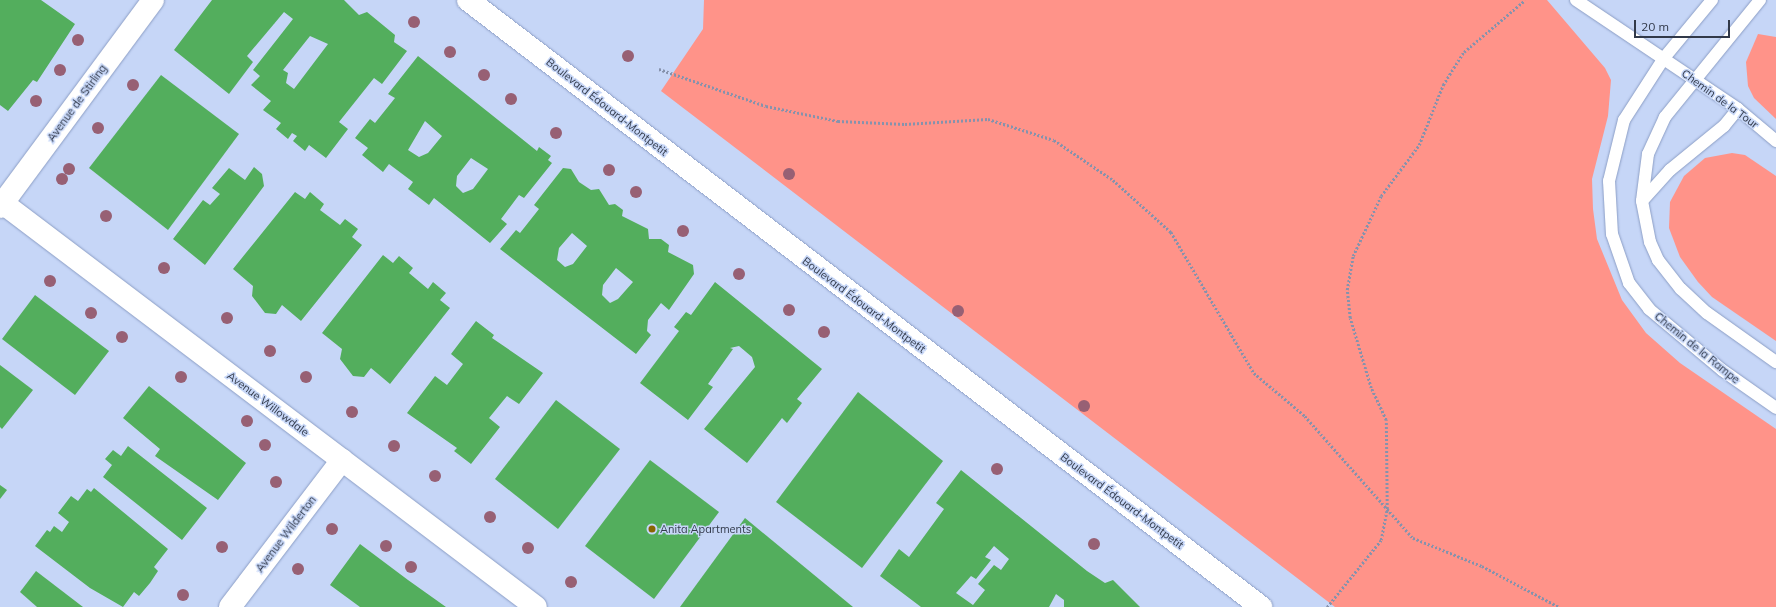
<!DOCTYPE html>
<html>
<head>
<meta charset="utf-8">
<style>
  body { margin:0 }
  #map { position:relative; width:1776px; height:607px; overflow:hidden; background:#c6d6f7; font-family:Mulish,sans-serif }
  div>[style] { position:absolute }
  .green>* { inset:0; background:#ff9389 }
  .building>* { inset:0; background:#53ae5d }
  .path>* { height:2.5px; margin-top:-1.25px; transform-origin:0; background:repeating-linear-gradient(90deg,#8692ac 0 2px,transparent 0 4px) }
  .roads { filter:drop-shadow(0 0 1px #8c9ec5) drop-shadow(0 0 1px #8c9ec5) }
  .lane>* { height:12px; margin:-6px; padding:0 6px; transform-origin:6px; border-radius:6px; background:#fff }
  .street>* { height:22px; margin:-11px; padding:0 11px; transform-origin:11px; border-radius:11px; background:#fff }
  .secondary>* { height:22px; margin:-11px; padding:0 11px; transform-origin:11px; border-radius:11px; background:#fff }
  .trees>* { width:12px; height:12px; margin:-6px; border-radius:50%; background:#976074 }
  .dots>* { width:11px; height:11px; translate:-50% -50%; box-sizing:border-box; border:2px solid #c6d6f7; border-radius:50% }
  span { translate:-50% -50%; white-space:nowrap; text-align:center; line-height:1.15; -webkit-text-stroke:3px #c6d6f7; paint-order:stroke }
  .street-label { font-size:11px; color:#313949 }
  .poi-label { font-size:11px; color:#313949 }
  .left { translate:0 -50%; text-align:left }
  .scale { position:absolute; left:1634px; top:20px; width:96px; height:18px; box-sizing:border-box; border:2px solid #313949; border-top:0; padding-left:5px; font-size:12px; line-height:14px; white-space:nowrap; color:#313949; -webkit-text-stroke:3px #c6d6f7; paint-order:stroke }
</style>
</head>
<body>
<div id="map">
  <div class="green">
    <div style="clip-path:polygon(704px 0,1547px 0,1605px 68px,1611px 80px,1608px 116px,1592px 179px,1593px 209px,1597px 239px,1622px 300px,1646px 333px,1680px 363px,1776px 429px,1776px 607px,1335px 607px,661px 91px,703px 29px)"></div>
    <div style="clip-path:polygon(1758px 34px,1776px 37px,1776px 119px,1754px 98px,1748px 86px,1746px 62px)"></div>
    <div style="clip-path:polygon(1732px 153px,1745px 155px,1776px 176px,1776px 341px,1712px 297px,1698px 282px,1680px 257px,1669px 228px,1670px 202px,1684px 176px,1705px 158px)"></div>
  </div>
  <div class="building">
    <div style="clip-path:polygon(0 0,41px 0,75px 24px,37px 82px,33px 80px,8px 111px,0 105px)"></div>
    <div style="clip-path:polygon(evenodd,212px 0,344px 0,359px 15px,367px 12px,395px 35px,394px 42px,407px 51px,382px 84px,374px 78px,339px 122px,348px 129px,326px 158px,309px 145px,305px 151px,293px 141px,297px 136px,292px 133px,288px 139px,276px 129px,281px 123px,263px 110px,271px 101px,251px 85px,260px 76px,253px 70px,293px 19px,284px 12px,247px 56px,253px 62px,229px 94px,174px 50px,212px 0,310px 36px,328px 44px,294px 89px,286px 83px,288px 73px,283px 70px,310px 36px)"></div>
    <div style="clip-path:polygon(evenodd,418px 56px,537px 151px,539px 147px,551px 156px,548px 160px,552px 163px,524px 198px,519px 195px,501px 219px,507px 224px,490px 243px,434px 198px,429px 205px,408px 189px,413px 182px,389px 164px,383px 172px,362px 155px,368px 148px,355px 138px,370px 119px,375px 123px,395px 98px,388px 94px,418px 56px,425px 121px,442px 136px,428px 153px,419px 157px,408px 150px,425px 121px,418px 56px,471px 158px,488px 169px,473px 189px,463px 193px,456px 186px,457px 176px,471px 158px)"></div>
    <div style="clip-path:polygon(161px 75px,239px 134px,168px 230px,89px 168px)"></div>
    <div style="clip-path:polygon(254px 167px,262px 174px,264px 186px,205px 265px,173px 239px,203px 200px,210px 205px,220px 194px,212px 188px,229px 168px,245px 180px)"></div>
    <div style="clip-path:polygon(evenodd,563px 168px,571px 169px,579px 182px,591px 190px,599px 189px,609px 205px,615px 204px,623px 210px,622px 216px,648px 229px,649px 239px,661px 239px,669px 245px,668px 252px,693px 265px,694px 274px,669px 310px,661px 303px,648px 320px,647px 331px,651px 335px,636px 354px,500px 249px,516px 230px,520px 233px,539px 209px,534px 205px,563px 168px,572px 233px,587px 246px,573px 264px,565px 267px,557px 260px,559px 248px,572px 233px,563px 168px,616px 268px,633px 282px,618px 299px,610px 303px,602px 295px,603px 285px,616px 268px)"></div>
    <div style="clip-path:polygon(295px 192px,305px 199px,310px 192px,324px 204px,320px 210px,340px 225px,345px 219px,358px 229px,352px 237px,362px 245px,301px 321px,282px 305px,276px 314px,265px 313px,252px 296px,253px 286px,233px 269px)"></div>
    <div style="clip-path:polygon(383px 255px,393px 263px,399px 256px,413px 268px,409px 273px,428px 289px,433px 282px,446px 293px,440px 300px,450px 308px,390px 384px,371px 368px,364px 377px,353px 376px,340px 359px,342px 349px,322px 333px)"></div>
    <div style="clip-path:polygon(715px 282px,822px 369px,797px 399px,802px 403px,787px 423px,782px 418px,747px 463px,704px 429px,755px 367px,752px 357px,739px 346px,730px 348px,733px 349px,708px 384px,713px 387px,688px 420px,640px 383px,679px 331px,674px 327px,686px 312px,691px 315px)"></div>
    <div style="clip-path:polygon(35px 295px,109px 351px,75px 395px,2px 339px)"></div>
    <div style="clip-path:polygon(476px 321px,494px 335px,492px 338px,543px 373px,519px 404px,507px 396px,489px 418px,500px 427px,471px 464px,454px 451px,457px 448px,407px 413px,435px 376px,447px 385px,463px 364px,451px 354px)"></div>
    <div style="clip-path:polygon(0 365px,33px 390px,2px 429px,0 427px)"></div>
    <div style="clip-path:polygon(149px 386px,246px 463px,218px 500px,155px 456px,160px 449px,123px 418px)"></div>
    <div style="clip-path:polygon(858px 392px,943px 461px,862px 568px,776px 502px)"></div>
    <div style="clip-path:polygon(556px 400px,620px 449px,558px 529px,495px 479px)"></div>
    <div style="clip-path:polygon(128px 446px,207px 508px,182px 540px,103px 477px,112px 465px,105px 459px,113px 450px,121px 456px)"></div>
    <div style="clip-path:polygon(650px 460px,719px 512px,654px 599px,585px 546px)"></div>
    <div style="clip-path:polygon(evenodd,961px 470px,1087px 571px,1105px 583px,1113px 580px,1140px 607px,1064px 607px,1064px 600px,1056px 594px,1049px 607px,921px 607px,880px 576px,899px 549px,909px 557px,944px 509px,936px 503px,961px 470px,994px 546px,1009px 559px,1001px 570px,994px 565px,978px 584px,985px 590px,973px 605px,956px 593px,971px 576px,976px 579px,991px 560px,985px 557px,994px 546px)"></div>
    <div style="clip-path:polygon(0 485px,7px 490px,0 499px)"></div>
    <div style="clip-path:polygon(94px 488px,168px 549px,154px 567px,158px 571px,150px 583px,139px 596px,134px 592px,123px 607px,90px 588px,35px 546px,47px 530px,50px 532px,54px 526px,62px 532px,69px 522px,58px 513px,71px 496px,78px 501px,87px 489px,91px 492px)"></div>
    <div style="clip-path:polygon(745px 518px,853px 607px,680px 607px)"></div>
    <div style="clip-path:polygon(360px 544px,408px 580px,446px 607px,360px 607px,330px 585px)"></div>
    <div style="clip-path:polygon(36px 571px,83px 607px,37px 607px,20px 592px)"></div>
  </div>
  <div class="path">
    <div style="left:659px;top:69px;width:113px;rotate:19.1deg"></div>
    <div style="left:766px;top:106px;width:74px;rotate:11.8deg"></div>
    <div style="left:838px;top:121px;width:67px;rotate:2.6deg"></div>
    <div style="left:905px;top:124px;width:83px;rotate:-3.4deg"></div>
    <div style="left:988px;top:119px;width:69px;rotate:17.7deg"></div>
    <div style="left:1054px;top:140px;width:71px;rotate:34.1deg"></div>
    <div style="left:1113px;top:180px;width:78px;rotate:41.9deg"></div>
    <div style="left:1171px;top:232px;width:164px;rotate:59.5deg"></div>
    <div style="left:1254px;top:373px;width:67px;rotate:40.1deg"></div>
    <div style="left:1305px;top:416px;width:163px;rotate:48.5deg"></div>
    <div style="left:1413px;top:538px;width:74px;rotate:22.1deg"></div>
    <div style="left:1482px;top:566px;width:87px;rotate:28deg"></div>
    <div style="left:1327px;top:607px;width:86px;rotate:-51.1deg"></div>
    <div style="left:1381px;top:540px;width:32px;rotate:-79deg"></div>
    <div style="left:1387px;top:509px;width:89px;rotate:-90.6deg"></div>
    <div style="left:1386px;top:420px;width:35px;rotate:-115deg"></div>
    <div style="left:1371px;top:388px;width:73px;rotate:-106.7deg"></div>
    <div style="left:1350px;top:318px;width:28px;rotate:-96deg"></div>
    <div style="left:1347px;top:290px;width:35px;rotate:-80deg"></div>
    <div style="left:1353px;top:256px;width:66px;rotate:-65deg"></div>
    <div style="left:1381px;top:196px;width:64px;rotate:-53.3deg"></div>
    <div style="left:1419px;top:145px;width:65px;rotate:-68.2deg"></div>
    <div style="left:1443px;top:85px;width:39px;rotate:-58deg"></div>
    <div style="left:1464px;top:52px;width:80px;rotate:-40.4deg"></div>
  </div>
  <div class="roads">
    <div class="lane">
      <div style="left:1576px;top:0;width:195px;rotate:33.9deg"></div>
      <div style="left:1738px;top:109px;width:50px;rotate:40.1deg"></div>
      <div style="left:1712px;top:0;width:75px;rotate:129.6deg"></div>
      <div style="left:1664px;top:58px;width:74px;rotate:122.8deg"></div>
      <div style="left:1624px;top:120px;width:63px;rotate:103.8deg"></div>
      <div style="left:1609px;top:181px;width:53px;rotate:86.8deg"></div>
      <div style="left:1612px;top:234px;width:52px;rotate:70.9deg"></div>
      <div style="left:1629px;top:283px;width:33px;rotate:52deg"></div>
      <div style="left:1649px;top:309px;width:95px;rotate:39.9deg"></div>
      <div style="left:1722px;top:370px;width:66px;rotate:35.1deg"></div>
      <div style="left:1760px;top:0;width:151px;rotate:129.1deg"></div>
      <div style="left:1665px;top:117px;width:41px;rotate:114.7deg"></div>
      <div style="left:1648px;top:154px;width:47px;rotate:97.3deg"></div>
      <div style="left:1642px;top:201px;width:42px;rotate:79deg"></div>
      <div style="left:1650px;top:242px;width:20px;rotate:66deg"></div>
      <div style="left:1658px;top:260px;width:37px;rotate:52deg"></div>
      <div style="left:1681px;top:289px;width:35px;rotate:43deg"></div>
      <div style="left:1707px;top:313px;width:85px;rotate:35.4deg"></div>
      <div style="left:1642px;top:201px;width:42px;rotate:-47.9deg"></div>
      <div style="left:1670px;top:170px;width:70px;rotate:-39.2deg"></div>
      <div style="left:1724px;top:126px;width:22px;rotate:-51deg"></div>
    </div>
    <div class="street">
      <div style="left:0;top:201px;width:672px;rotate:37.14deg"></div>
      <div style="left:0;top:207px;width:257px;rotate:-53.5deg"></div>
      <div style="left:230px;top:607px;width:185px;rotate:-52.7deg"></div>
    </div>
    <div class="secondary">
      <div style="left:468px;top:0;width:999px;rotate:37.43deg"></div>
    </div>
  </div>
  <div class="trees">
    <div style="left:414px;top:22px"></div>
    <div style="left:78px;top:40px"></div>
    <div style="left:450px;top:52px"></div>
    <div style="left:628px;top:56px"></div>
    <div style="left:60px;top:70px"></div>
    <div style="left:484px;top:75px"></div>
    <div style="left:133px;top:85px"></div>
    <div style="left:511px;top:99px"></div>
    <div style="left:36px;top:101px"></div>
    <div style="left:98px;top:128px"></div>
    <div style="left:556px;top:133px"></div>
    <div style="left:69px;top:169px"></div>
    <div style="left:609px;top:170px"></div>
    <div style="left:789px;top:174px"></div>
    <div style="left:62px;top:179px"></div>
    <div style="left:636px;top:192px"></div>
    <div style="left:106px;top:216px"></div>
    <div style="left:683px;top:231px"></div>
    <div style="left:164px;top:268px"></div>
    <div style="left:739px;top:274px"></div>
    <div style="left:50px;top:281px"></div>
    <div style="left:789px;top:310px"></div>
    <div style="left:958px;top:311px"></div>
    <div style="left:91px;top:313px"></div>
    <div style="left:227px;top:318px"></div>
    <div style="left:824px;top:332px"></div>
    <div style="left:122px;top:337px"></div>
    <div style="left:270px;top:351px"></div>
    <div style="left:181px;top:377px"></div>
    <div style="left:306px;top:377px"></div>
    <div style="left:1084px;top:406px"></div>
    <div style="left:352px;top:412px"></div>
    <div style="left:247px;top:421px"></div>
    <div style="left:265px;top:445px"></div>
    <div style="left:394px;top:446px"></div>
    <div style="left:997px;top:469px"></div>
    <div style="left:435px;top:476px"></div>
    <div style="left:276px;top:482px"></div>
    <div style="left:490px;top:517px"></div>
    <div style="left:332px;top:529px"></div>
    <div style="left:1094px;top:544px"></div>
    <div style="left:386px;top:546px"></div>
    <div style="left:222px;top:547px"></div>
    <div style="left:528px;top:548px"></div>
    <div style="left:411px;top:567px"></div>
    <div style="left:298px;top:569px"></div>
    <div style="left:571px;top:582px"></div>
    <div style="left:183px;top:595px"></div>
  </div>
  <div class="dots">
    <div style="left:652px;top:529px;background:#886602"></div>
  </div>
  <div class="street-label">
    <span style="left:1720px;top:99px;rotate:36deg">Chemin de la Tour</span>
    <span style="left:77px;top:103px;rotate:-54deg">Avenue de Stirling</span>
    <span style="left:607px;top:107px;rotate:38deg">Boulevard Édouard-Montpetit</span>
    <span style="left:864px;top:305px;rotate:37deg">Boulevard Édouard-Montpetit</span>
    <span style="left:1697px;top:348px;rotate:39deg">Chemin de la Rampe</span>
    <span style="left:268px;top:404px;rotate:37deg">Avenue Willowdale</span>
    <span style="left:1122px;top:501px;rotate:37deg">Boulevard Édouard-Montpetit</span>
    <span style="left:286px;top:534px;rotate:-53deg">Avenue Wilderton</span>
  </div>
  <div class="poi-label">
    <span class="left" style="left:660px;top:529px">Anita Apartments</span>
  </div>
  <div class="scale">20 m</div>
</div>
</body>
</html>
